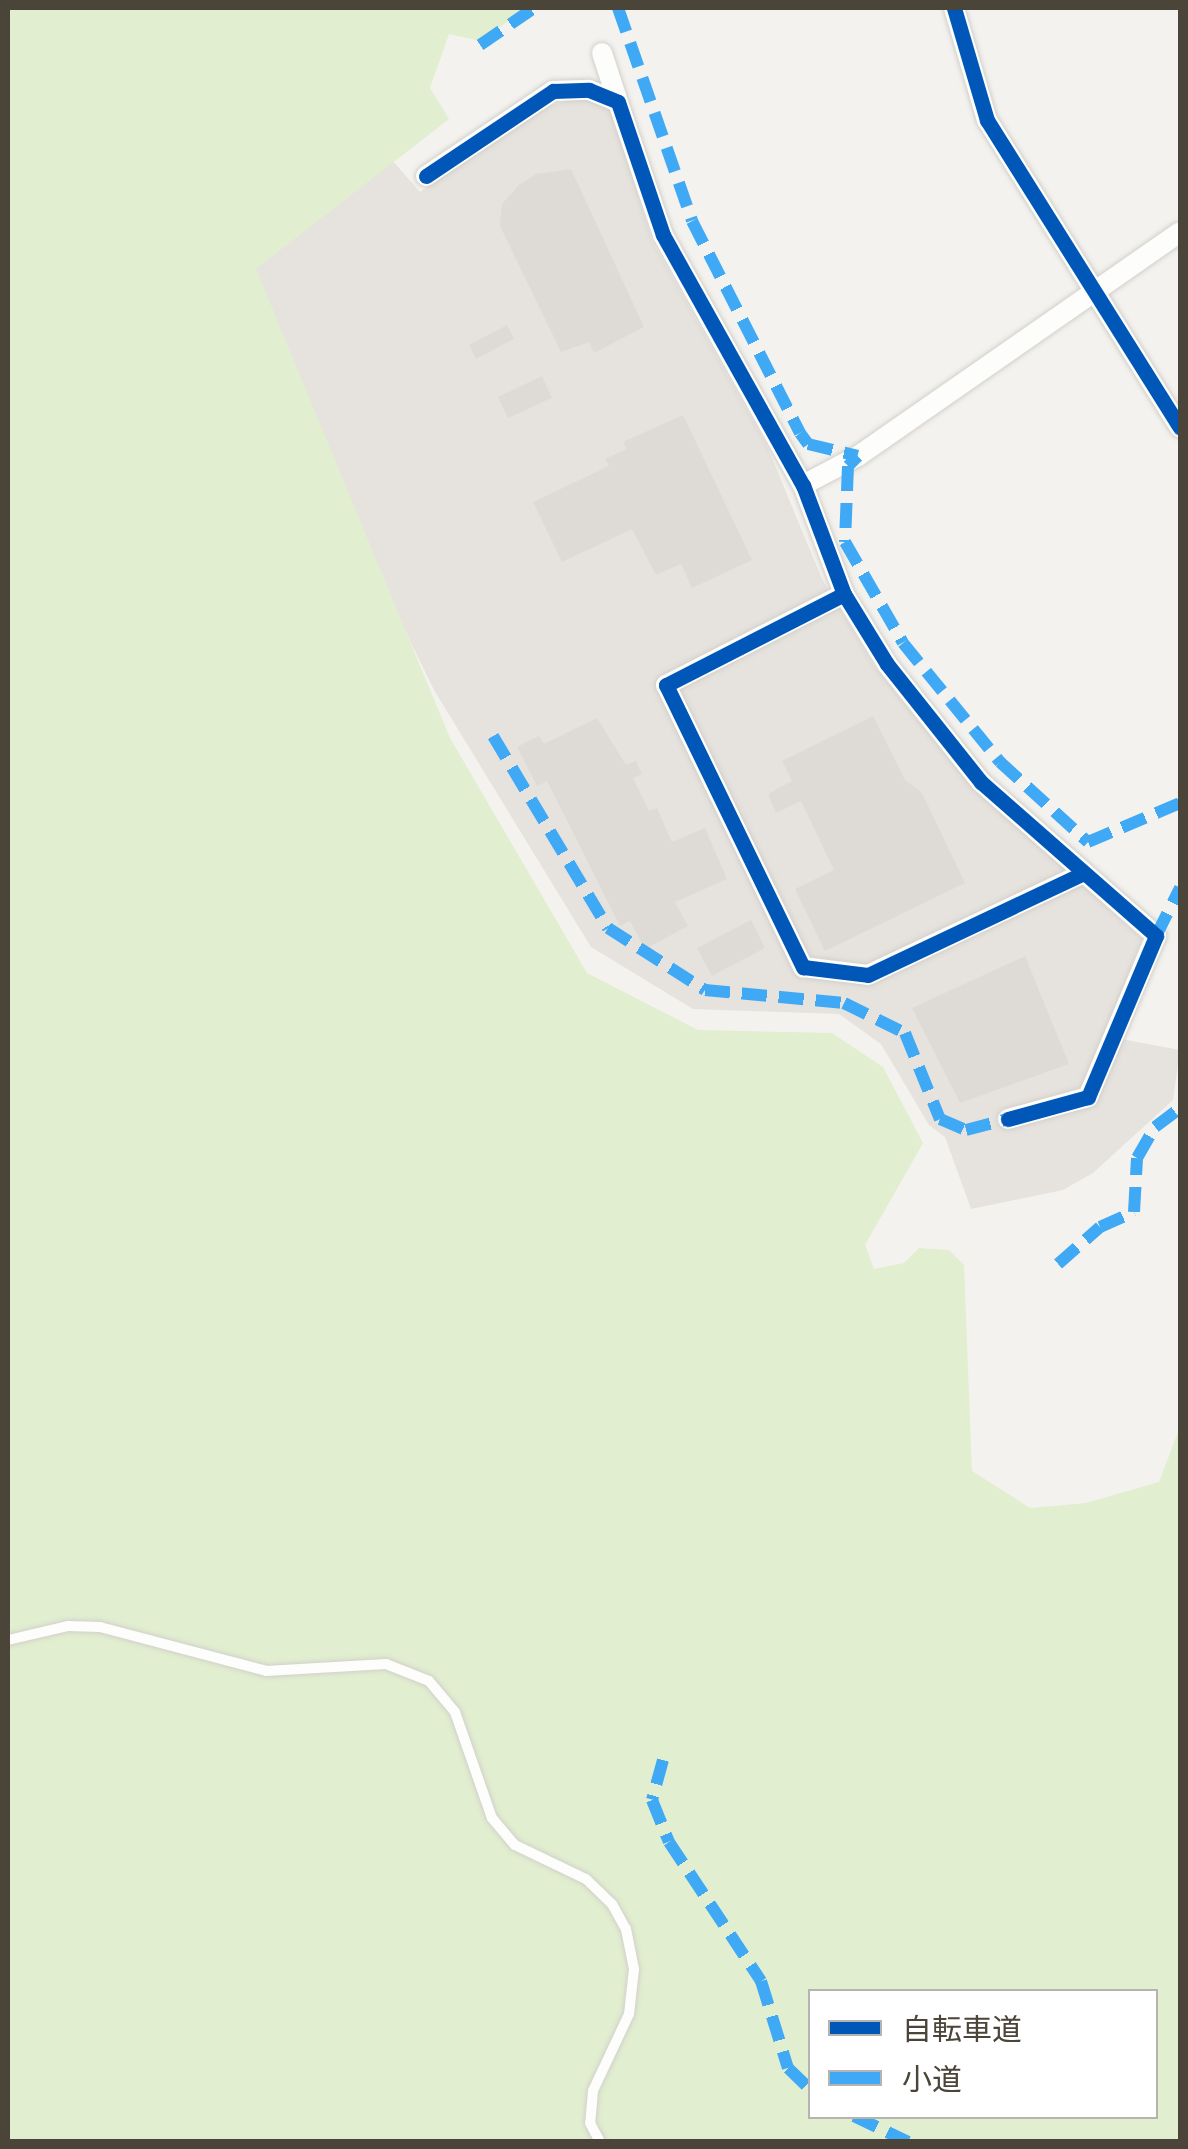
<!DOCTYPE html>
<html>
<head>
<meta charset="utf-8">
<style>
  body { margin:0 }
  #map { position:relative; width:1188px; height:2149px; overflow:hidden; background:#f4f2ee; font-family:"Titillium Web","Noto Sans JP",sans-serif }
  div>[style] { position:absolute }
  .industrial>* { inset:0; background:#e6e2de }
  .green>* { inset:0; background:#e1eecf }
  .building>* { inset:0; background:#dedbd6 }
  .roads { filter:drop-shadow(0 0 2px #d2d0cb) drop-shadow(0 0 2px #d2d0cb) }
  .lane>* { height:10px; margin:-5px; padding:0 5px; transform-origin:5px; border-radius:5px; background:#fdfdfc }
  .street>* { height:20px; margin:-10px; padding:0 10px; transform-origin:10px; border-radius:10px; background:#fdfdfc }
  .quiet>* { height:12px; margin-top:-6px; transform-origin:0; background:repeating-linear-gradient(90deg,#3fa9f5 0 25px,transparent 0 37px) }
  .cycleway>* { height:15px; margin:-7.5px; padding:0 7.5px; transform-origin:7.5px; border-radius:7.5px; background:#0057b8 }
  span { translate:-50% -50%; white-space:nowrap; text-align:center; line-height:1.15; -webkit-text-stroke:8px #fff; paint-order:stroke }
  .frame { position:absolute; inset:0; border:10px solid #4b4439; pointer-events:none }
  .legend { position:absolute; left:808px; top:1989px; width:350px; height:130px; box-sizing:border-box; background:#fff; border:2px solid #b7b4b0; margin:0; padding:12px 18px; list-style:none; font-size:30px; color:#4b4439 }
  .legend li { display:flex; align-items:center; gap:20px; height:50px }
  .legend b { width:50px; border:2px solid #b7b4b0 }
</style>
</head>
<body>
<div id="map">
  <div class="industrial">
    <div style="clip-path:polygon(576px 97px,603px 103px,614px 117px,652px 241px,767px 446px,822px 579px,874px 666px,967px 781px,1142px 939px,1104px 1036px,1180px 1050px,1173px 1100px,1093px 1173px,1063px 1190px,971px 1209px,945px 1137px,929px 1125px,881px 1044px,839px 1014px,693px 1009px,591px 947px,434px 690px,230px 270px,384px 151px,420px 192px,539px 110px)"></div>
  </div>
  <div class="green">
    <div style="clip-path:polygon(evenodd,8px 8px,527px 8px,480px 41px,449px 34px,430px 88px,449px 119px,256px 269px,450px 738px,587px 973px,698px 1030px,832px 1033px,883px 1067px,923px 1143px,865px 1245px,874px 1269px,904px 1263px,919px 1248px,949px 1250px,964px 1265px,972px 1471px,1030px 1508px,1086px 1503px,1159px 1482px,1180px 1427px,1180px 2141px,8px 2142px,8px 8px,810px 1992px,1156px 1992px,1156px 2116px,810px 2116px,810px 1992px)"></div>
  </div>
  <div class="building">
    <div style="clip-path:polygon(571px 169px,644px 327px,594px 353px,589px 342px,561px 352px,500px 226px,502px 204px,519px 185px,536px 174px)"></div>
    <div style="clip-path:polygon(507px 325px,514px 339px,476px 359px,469px 345px)"></div>
    <div style="clip-path:polygon(542px 376px,552px 398px,508px 418px,498px 397px)"></div>
    <div style="clip-path:polygon(683px 415px,752px 560px,692px 588px,681px 564px,656px 575px,632px 529px,562px 562px,533px 502px,609px 466px,605px 459px,627px 449px,623px 442px)"></div>
    <div style="clip-path:polygon(873px 716px,905px 780px,922px 793px,965px 883px,825px 951px,795px 889px,834px 870px,801px 801px,776px 813px,768px 794px,792px 781px,782px 761px)"></div>
    <div style="clip-path:polygon(597px 718px,626px 765px,636px 761px,642px 774px,633px 778px,649px 811px,657px 808px,672px 842px,705px 828px,727px 879px,675px 902px,688px 926px,645px 949px,630px 921px,620px 926px,547px 781px,537px 786px,517px 747px,539px 736px,544px 744px)"></div>
    <div style="clip-path:polygon(751px 920px,765px 948px,712px 976px,697px 948px)"></div>
    <div style="clip-path:polygon(1025px 956px,1069px 1064px,960px 1103px,912px 1008px)"></div>
  </div>
  <div class="roads">
    <div class="lane">
      <div style="left:8px;top:1640px;width:62px;rotate:-13.1deg"></div>
      <div style="left:68px;top:1626px;width:32px;rotate:2deg"></div>
      <div style="left:100px;top:1627px;width:172px;rotate:14.8deg"></div>
      <div style="left:266px;top:1671px;width:120px;rotate:-3.3deg"></div>
      <div style="left:386px;top:1664px;width:46px;rotate:21.6deg"></div>
      <div style="left:429px;top:1681px;width:40px;rotate:50deg"></div>
      <div style="left:455px;top:1712px;width:112px;rotate:70.8deg"></div>
      <div style="left:492px;top:1818px;width:35px;rotate:50deg"></div>
      <div style="left:515px;top:1845px;width:79px;rotate:25.6deg"></div>
      <div style="left:586px;top:1879px;width:36px;rotate:44deg"></div>
      <div style="left:612px;top:1904px;width:29px;rotate:61deg"></div>
      <div style="left:626px;top:1929px;width:41px;rotate:78.7deg"></div>
      <div style="left:634px;top:1969px;width:45px;rotate:96.3deg"></div>
      <div style="left:629px;top:2014px;width:85px;rotate:115.1deg"></div>
      <div style="left:593px;top:2091px;width:32px;rotate:95deg"></div>
      <div style="left:590px;top:2123px;width:21px;rotate:62deg"></div>
    </div>
    <div class="street">
      <div style="left:954px;top:8px;width:117px;rotate:73.6deg"></div>
      <div style="left:987px;top:120px;width:363px;rotate:57.9deg"></div>
      <div style="left:602px;top:53px;width:52px;rotate:71.9deg"></div>
      <div style="left:426px;top:176px;width:153px;rotate:-33.8deg"></div>
      <div style="left:553px;top:91px;width:36px;rotate:-2deg"></div>
      <div style="left:589px;top:90px;width:31px;rotate:22deg"></div>
      <div style="left:618px;top:102px;width:140px;rotate:71.3deg"></div>
      <div style="left:663px;top:235px;width:287px;rotate:60.8deg"></div>
      <div style="left:803px;top:485px;width:116px;rotate:69.4deg"></div>
      <div style="left:844px;top:594px;width:82px;rotate:58.4deg"></div>
      <div style="left:887px;top:664px;width:151px;rotate:51.5deg"></div>
      <div style="left:981px;top:782px;width:233px;rotate:41.3deg"></div>
      <div style="left:1156px;top:936px;width:175px;rotate:112.9deg"></div>
      <div style="left:1088px;top:1097px;width:83px;rotate:164.6deg"></div>
      <div style="left:803px;top:485px;width:62px;rotate:-27.8deg"></div>
      <div style="left:858px;top:456px;width:392px;rotate:-34.8deg"></div>
      <div style="left:844px;top:594px;width:200px;rotate:152.9deg"></div>
      <div style="left:666px;top:685px;width:314px;rotate:64.1deg"></div>
      <div style="left:803px;top:967px;width:65px;rotate:7deg"></div>
      <div style="left:868px;top:975px;width:237px;rotate:-25.3deg"></div>
    </div>
  </div>
  <div class="quiet">
    <div style="left:618px;top:8px;width:225px;rotate:70.8deg"></div>
    <div style="left:692px;top:221px;width:238px;rotate:63deg"></div>
    <div style="left:800px;top:433px;width:14px;rotate:54deg"></div>
    <div style="left:808px;top:444px;width:51px;rotate:13.5deg"></div>
    <div style="left:858px;top:456px;width:14px;rotate:135deg"></div>
    <div style="left:848px;top:466px;width:76px;rotate:92.3deg"></div>
    <div style="left:845px;top:542px;width:116px;rotate:60.1deg"></div>
    <div style="left:903px;top:643px;width:154px;rotate:50.8deg"></div>
    <div style="left:1000px;top:762px;width:119px;rotate:42.3deg"></div>
    <div style="left:1088px;top:842px;width:100px;rotate:-23deg"></div>
    <div style="left:480px;top:45px;width:65px;rotate:-34.4deg"></div>
    <div style="left:493px;top:736px;width:224px;rotate:59.1deg"></div>
    <div style="left:608px;top:928px;width:115px;rotate:32.6deg"></div>
    <div style="left:705px;top:990px;width:140px;rotate:5.3deg"></div>
    <div style="left:844px;top:1003px;width:68px;rotate:26.2deg"></div>
    <div style="left:905px;top:1033px;width:93px;rotate:67.9deg"></div>
    <div style="left:940px;top:1119px;width:28px;rotate:23deg"></div>
    <div style="left:966px;top:1130px;width:43px;rotate:-14.7deg"></div>
    <div style="left:1156px;top:936px;width:54px;rotate:-63.4deg"></div>
    <div style="left:1058px;top:1264px;width:56px;rotate:-41.4deg"></div>
    <div style="left:1100px;top:1227px;width:37px;rotate:-24deg"></div>
    <div style="left:1134px;top:1212px;width:54px;rotate:-86.8deg"></div>
    <div style="left:1137px;top:1158px;width:36px;rotate:-60deg"></div>
    <div style="left:1155px;top:1127px;width:31px;rotate:-37deg"></div>
    <div style="left:663px;top:1760px;width:41px;rotate:105.4deg"></div>
    <div style="left:652px;top:1800px;width:45px;rotate:68deg"></div>
    <div style="left:669px;top:1842px;width:167px;rotate:56.5deg"></div>
    <div style="left:761px;top:1981px;width:91px;rotate:72.8deg"></div>
    <div style="left:788px;top:2068px;width:30px;rotate:44deg"></div>
    <div style="left:854px;top:2116px;width:60px;rotate:25.7deg"></div>
  </div>
  <div class="cycleway">
    <div style="left:954px;top:8px;width:117px;rotate:73.6deg"></div>
    <div style="left:987px;top:120px;width:363px;rotate:57.9deg"></div>
    <div style="left:426px;top:176px;width:153px;rotate:-33.8deg"></div>
    <div style="left:553px;top:91px;width:36px;rotate:-2deg"></div>
    <div style="left:589px;top:90px;width:31px;rotate:22deg"></div>
    <div style="left:618px;top:102px;width:140px;rotate:71.3deg"></div>
    <div style="left:663px;top:235px;width:287px;rotate:60.8deg"></div>
    <div style="left:803px;top:485px;width:116px;rotate:69.4deg"></div>
    <div style="left:844px;top:594px;width:82px;rotate:58.4deg"></div>
    <div style="left:887px;top:664px;width:151px;rotate:51.5deg"></div>
    <div style="left:981px;top:782px;width:233px;rotate:41.3deg"></div>
    <div style="left:1156px;top:936px;width:175px;rotate:112.9deg"></div>
    <div style="left:1088px;top:1097px;width:83px;rotate:164.6deg"></div>
    <div style="left:844px;top:594px;width:200px;rotate:152.9deg"></div>
    <div style="left:666px;top:685px;width:314px;rotate:64.1deg"></div>
    <div style="left:803px;top:967px;width:65px;rotate:7deg"></div>
    <div style="left:868px;top:975px;width:237px;rotate:-25.3deg"></div>
  </div>
  <div class="frame"></div>
  <ul class="legend">
  <li><b style="height:12px;background:#0057b8"></b>自転車道</li>
  <li><b style="height:12px;background:#3fa9f5"></b>小道</li>
  </ul>
</div>
</body>
</html>
